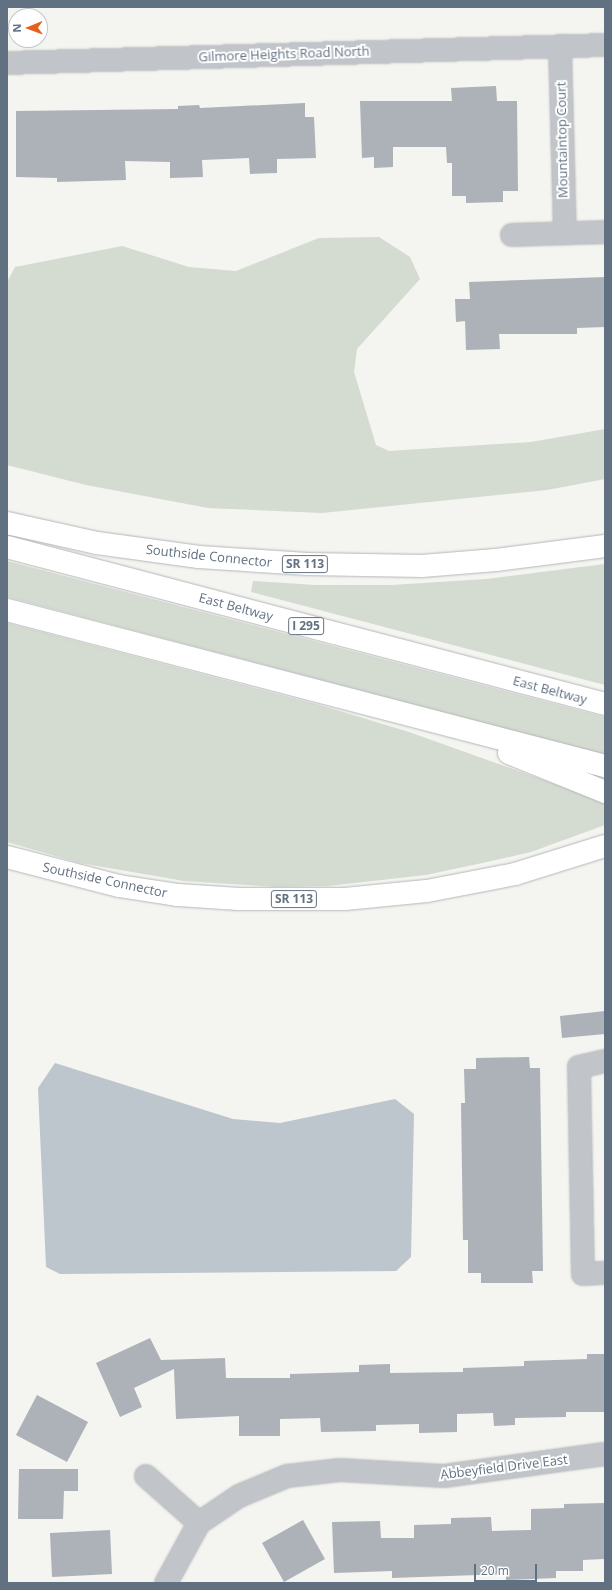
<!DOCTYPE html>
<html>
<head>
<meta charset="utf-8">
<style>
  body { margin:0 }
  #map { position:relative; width:612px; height:1590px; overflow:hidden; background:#f4f4f0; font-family:"Open Sans",sans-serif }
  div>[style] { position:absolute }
  .green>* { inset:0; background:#d4dbd1 }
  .water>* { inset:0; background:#bcc6cc }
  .building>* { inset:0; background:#acb2b8 }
  .roads { filter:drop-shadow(0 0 1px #b4b7ba) drop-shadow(0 0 1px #b4b7ba) }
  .minor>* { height:22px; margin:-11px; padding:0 11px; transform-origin:11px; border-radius:11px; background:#c1c4c8 }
  .motorway>* { height:22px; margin:-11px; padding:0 11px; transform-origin:11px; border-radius:11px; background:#fff }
  span { translate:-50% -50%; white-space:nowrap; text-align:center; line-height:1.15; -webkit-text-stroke:4px #fff; paint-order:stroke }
  .shield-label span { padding:1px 3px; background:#fff; border:1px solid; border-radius:3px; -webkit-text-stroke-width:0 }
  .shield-label { font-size:12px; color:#627182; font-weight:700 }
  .street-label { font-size:13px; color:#627182 }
  .frame { position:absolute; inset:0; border:8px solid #627182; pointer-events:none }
  .north { position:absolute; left:8px; top:8px; width:40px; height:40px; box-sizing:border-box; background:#fff; border:1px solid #c0c6cd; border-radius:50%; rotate:269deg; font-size:11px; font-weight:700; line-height:16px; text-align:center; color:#627182 }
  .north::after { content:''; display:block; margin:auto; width:14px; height:18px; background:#e65f1e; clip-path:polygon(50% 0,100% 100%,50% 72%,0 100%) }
  .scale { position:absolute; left:474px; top:1564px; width:63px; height:18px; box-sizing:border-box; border:2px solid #627182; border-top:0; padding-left:5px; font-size:12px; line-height:14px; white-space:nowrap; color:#627182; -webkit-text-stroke:3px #fff; paint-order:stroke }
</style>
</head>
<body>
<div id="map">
  <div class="green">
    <div style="clip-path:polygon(379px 237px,410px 257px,420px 279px,357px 349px,354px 372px,376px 445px,389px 451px,531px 442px,605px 429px,605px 479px,547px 490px,322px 513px,208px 508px,86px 485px,7px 465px,7px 282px,15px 267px,122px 246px,189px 267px,236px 271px,319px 238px)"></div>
    <div style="clip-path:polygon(7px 561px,605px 717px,605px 755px,7px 597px)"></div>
    <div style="clip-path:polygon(605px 564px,605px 685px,251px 592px,253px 581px,315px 585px,392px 585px,486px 579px)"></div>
    <div style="clip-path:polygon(7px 623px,320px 705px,409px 732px,605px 802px,605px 825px,531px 852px,487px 862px,426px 875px,328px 886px,278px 887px,184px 881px,80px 863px,7px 842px)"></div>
  </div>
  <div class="water">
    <div style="clip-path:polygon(55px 1063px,233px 1119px,280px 1123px,395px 1099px,414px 1114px,411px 1257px,396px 1271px,60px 1274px,46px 1267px,38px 1088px)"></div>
  </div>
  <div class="building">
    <div style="clip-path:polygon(496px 86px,497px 101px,517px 101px,518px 191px,503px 191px,503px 202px,466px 203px,466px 196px,452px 196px,452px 163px,447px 163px,446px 147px,393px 147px,393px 167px,374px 168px,374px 157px,362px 158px,360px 101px,452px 101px,451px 88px)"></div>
    <div style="clip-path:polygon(305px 103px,305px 117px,314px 117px,316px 158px,277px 159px,277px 173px,250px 174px,249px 158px,202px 160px,203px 177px,170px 178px,170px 162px,125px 161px,126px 180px,57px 182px,57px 178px,16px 177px,16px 111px,178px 109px,178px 106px,199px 105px,200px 108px)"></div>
    <div style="clip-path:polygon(605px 277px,605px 327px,577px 328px,577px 334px,499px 334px,500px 349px,466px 350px,465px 321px,456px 322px,455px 299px,470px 299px,469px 282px)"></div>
    <div style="clip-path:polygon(605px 1011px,605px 1034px,562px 1038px,560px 1016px)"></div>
    <div style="clip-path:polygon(529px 1057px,530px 1068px,540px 1068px,543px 1271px,532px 1271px,533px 1283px,481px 1283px,481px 1273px,468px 1273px,468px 1240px,463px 1240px,461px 1103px,465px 1103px,464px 1069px,476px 1069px,476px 1058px)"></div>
    <div style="clip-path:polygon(150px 1338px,161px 1360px,225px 1358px,226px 1378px,290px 1378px,290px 1374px,359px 1372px,359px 1365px,390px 1364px,390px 1373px,463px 1372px,463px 1368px,524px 1366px,524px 1361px,587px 1359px,587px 1354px,605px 1354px,605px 1412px,566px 1412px,566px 1417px,515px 1418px,515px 1425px,494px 1426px,493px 1413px,457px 1414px,457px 1432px,419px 1433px,419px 1424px,376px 1425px,376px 1431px,321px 1432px,320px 1418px,280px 1419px,280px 1436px,239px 1436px,239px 1416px,176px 1419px,174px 1369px,134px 1388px,142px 1407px,120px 1417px,96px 1363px)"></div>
    <div style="clip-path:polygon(37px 1395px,88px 1422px,67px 1462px,16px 1435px)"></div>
    <div style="clip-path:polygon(19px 1469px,78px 1469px,78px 1491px,64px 1491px,63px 1519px,18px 1519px)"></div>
    <div style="clip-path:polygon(605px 1503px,604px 1559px,583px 1560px,583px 1571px,556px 1571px,556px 1578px,506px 1580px,506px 1574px,392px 1578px,392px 1571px,334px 1573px,332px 1522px,380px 1521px,381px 1538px,414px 1538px,414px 1525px,451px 1524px,451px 1518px,491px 1517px,492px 1531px,531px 1530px,531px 1509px,564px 1508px,564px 1504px)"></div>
    <div style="clip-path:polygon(303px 1520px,325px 1559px,284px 1582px,262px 1543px)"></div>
    <div style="clip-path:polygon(110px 1530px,112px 1574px,52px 1577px,50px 1533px)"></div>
  </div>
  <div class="roads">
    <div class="minor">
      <div style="left:560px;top:46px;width:187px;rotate:88.5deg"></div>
      <div style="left:7px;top:63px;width:598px;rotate:-1.72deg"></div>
      <div style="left:512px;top:235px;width:93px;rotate:-1.8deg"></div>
      <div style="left:605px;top:1061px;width:27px;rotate:167deg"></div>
      <div style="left:579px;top:1067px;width:207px;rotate:88.9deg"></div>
      <div style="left:583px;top:1274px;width:22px;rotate:-3deg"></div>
      <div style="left:146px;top:1476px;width:71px;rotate:41.6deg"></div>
      <div style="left:166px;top:1583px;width:68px;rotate:-61.2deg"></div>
      <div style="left:199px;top:1523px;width:48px;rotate:-34deg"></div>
      <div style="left:239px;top:1496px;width:52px;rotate:-22.6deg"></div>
      <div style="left:287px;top:1476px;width:53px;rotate:-6.5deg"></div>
      <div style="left:340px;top:1470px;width:104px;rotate:3.3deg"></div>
      <div style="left:444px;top:1476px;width:162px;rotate:-7.8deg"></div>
    </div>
    <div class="motorway">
      <div style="left:7px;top:523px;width:92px;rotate:12.5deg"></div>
      <div style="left:97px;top:543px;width:103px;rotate:7.8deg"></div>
      <div style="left:199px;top:557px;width:108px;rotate:3.7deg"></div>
      <div style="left:307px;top:564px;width:115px;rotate:1deg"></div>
      <div style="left:422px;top:566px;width:74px;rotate:-4.6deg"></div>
      <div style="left:496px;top:560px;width:110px;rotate:-7.3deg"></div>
      <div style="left:7px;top:547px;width:618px;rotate:14.71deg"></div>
      <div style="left:7px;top:610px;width:618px;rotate:14.62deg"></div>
      <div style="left:509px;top:753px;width:104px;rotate:22.1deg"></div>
      <div style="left:7px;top:857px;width:116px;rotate:14.5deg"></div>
      <div style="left:119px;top:886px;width:60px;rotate:8.7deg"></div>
      <div style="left:178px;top:895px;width:61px;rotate:3.8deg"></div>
      <div style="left:239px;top:899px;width:106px"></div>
      <div style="left:345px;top:899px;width:82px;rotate:-5.6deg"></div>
      <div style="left:427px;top:891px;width:90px;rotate:-10.9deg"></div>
      <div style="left:515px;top:874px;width:94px;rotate:-17.3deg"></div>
    </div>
  </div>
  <div class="shield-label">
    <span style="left:305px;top:564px">SR 113</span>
    <span style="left:306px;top:626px">I 295</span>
    <span style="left:294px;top:899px">SR 113</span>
  </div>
  <div class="street-label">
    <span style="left:284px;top:54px;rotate:-2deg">Gilmore Heights Road North</span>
    <span style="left:562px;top:140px;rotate:-91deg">Mountaintop Court</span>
    <span style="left:209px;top:556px;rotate:6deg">Southside Connector</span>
    <span style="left:236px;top:607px;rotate:15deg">East Beltway</span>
    <span style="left:550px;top:690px;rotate:15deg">East Beltway</span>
    <span style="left:105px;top:880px;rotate:12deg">Southside Connector</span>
    <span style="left:504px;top:1467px;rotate:-7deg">Abbeyfield Drive East</span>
  </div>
  <div class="frame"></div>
  <div class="north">N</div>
  <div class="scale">20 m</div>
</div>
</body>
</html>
